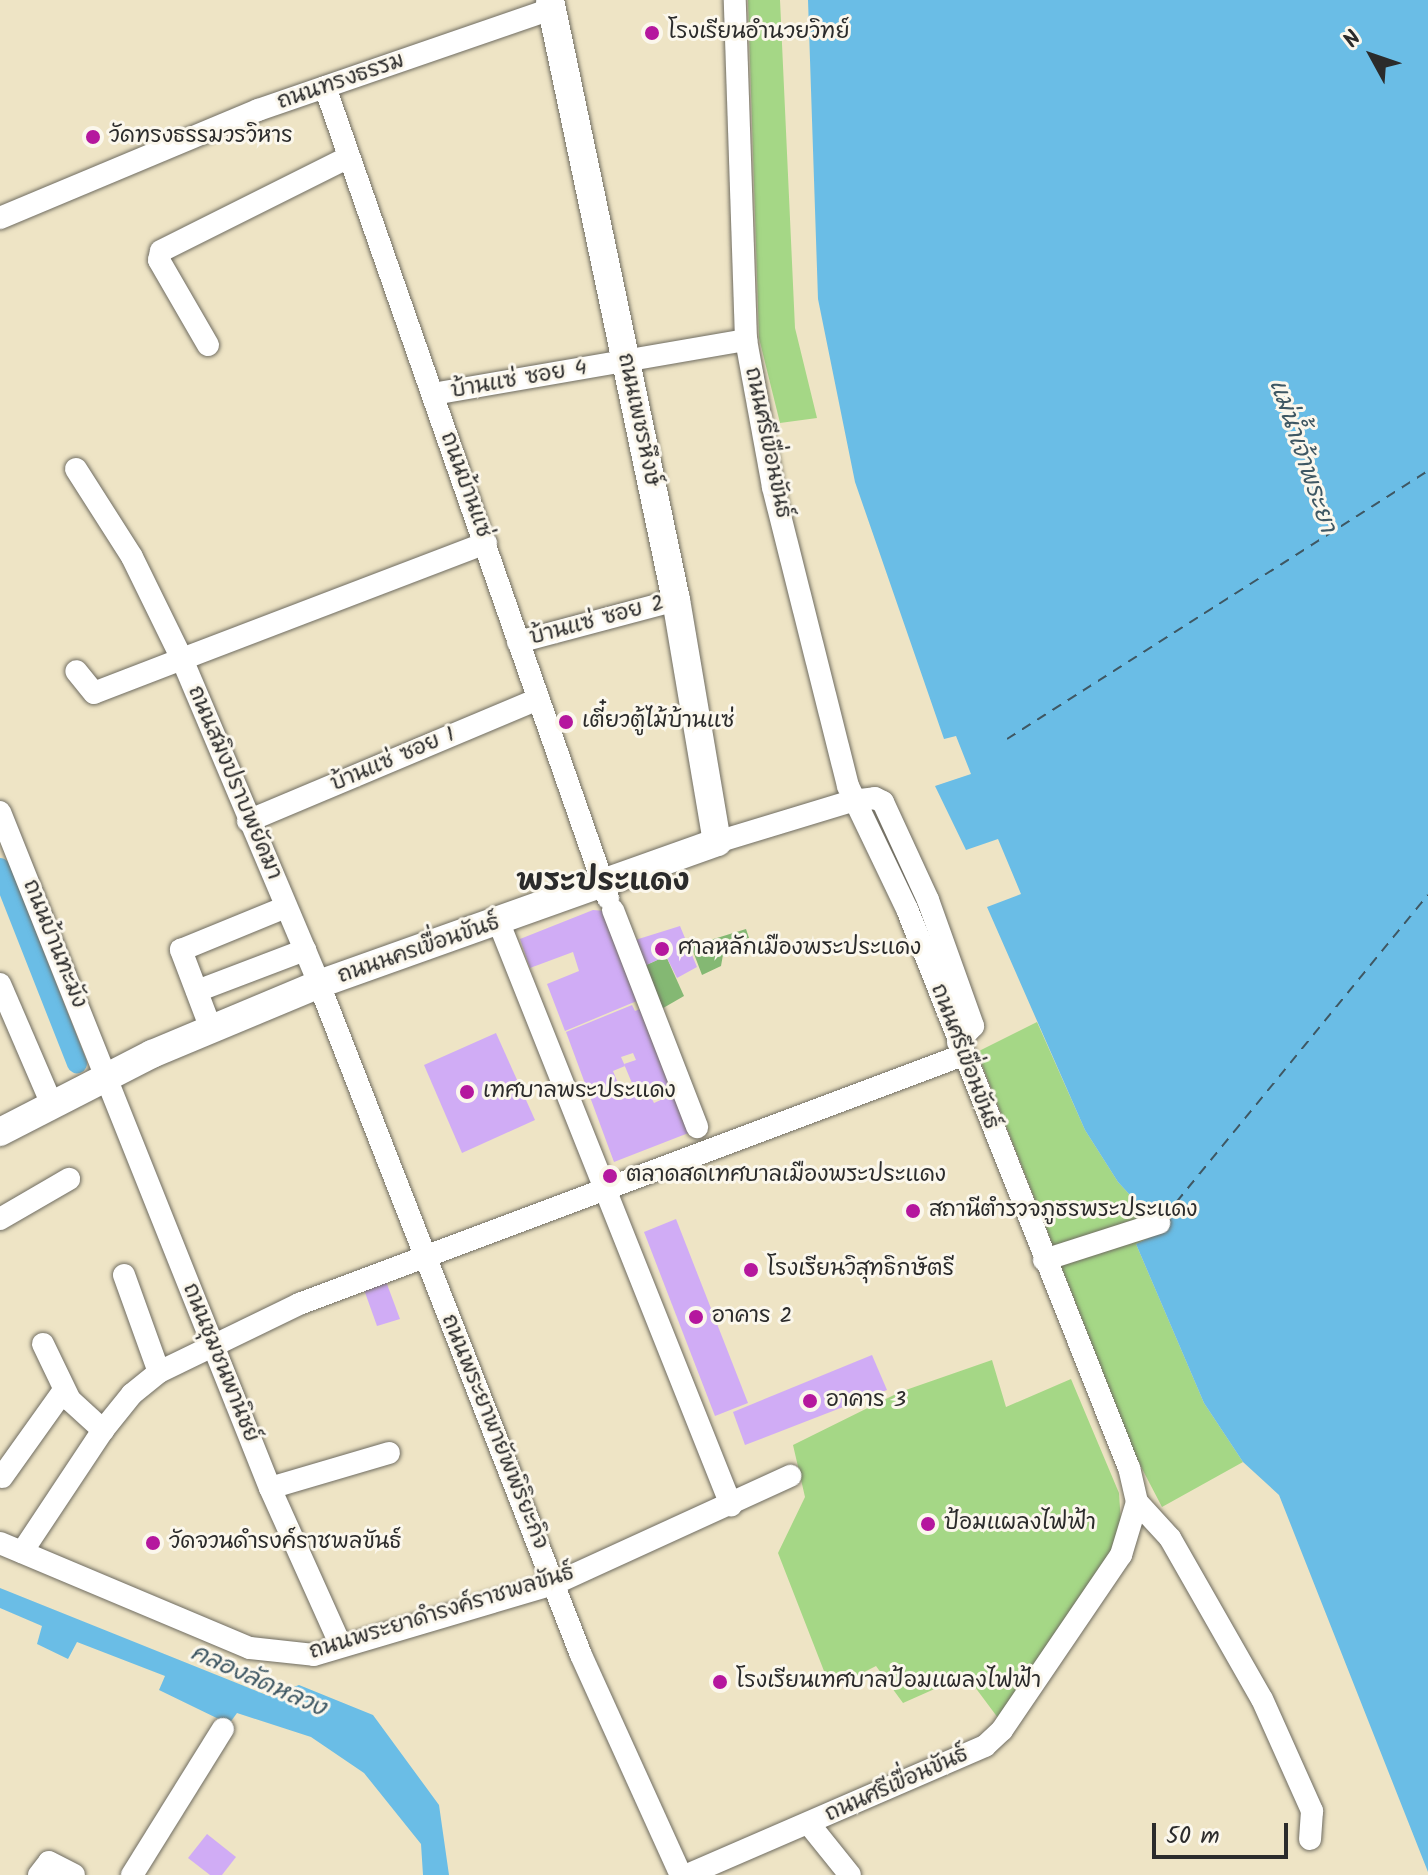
<!DOCTYPE html>
<html>
<head>
<meta charset="utf-8">
<style>
  body { margin:0 }
  #map { position:relative; width:1428px; height:1875px; overflow:hidden; background:#eee4c5; font-family:Kalam,"Playpen Sans Thai",sans-serif }
  div>[style] { position:absolute }
  .green>* { inset:0; background:#a5d786 }
  .forest>* { inset:0; background:#84b873 }
  .water>* { inset:0; background:#6abde6 }
  .canal>* { height:20px; margin:-10px; padding:0 10px; transform-origin:10px; border-radius:10px; background:#6abde6 }
  .ferry>* { height:2px; margin-top:-1px; transform-origin:0; background:repeating-linear-gradient(90deg,#3e5763 0 10px,transparent 0 18px) }
  .building>* { inset:0; background:#d0acf5 }
  .roads { filter:drop-shadow(0 0 2px #6f6c61) drop-shadow(0 0 2px #6f6c61) }
  .minor>* { height:22px; margin:-11px; padding:0 11px; transform-origin:11px; border-radius:11px; background:#fff }
  .major>* { height:28px; margin:-14px; padding:0 14px; transform-origin:14px; border-radius:14px; background:#fff }
  .dots>* { width:22px; height:22px; translate:-50% -50%; box-sizing:border-box; border:4px solid #fbf7ec; border-radius:50% }
  span { translate:-50% -50%; white-space:nowrap; text-align:center; line-height:1.15; -webkit-text-stroke:6px #fbf7ec; paint-order:stroke }
  .poi-label { font-size:22px; color:#2b2b2b }
  .left { translate:0 -50%; text-align:left }
  .street-label { font-size:22px; color:#2b2b2b }
  .water-label { font-size:24px; color:#3e5763; font-style:italic }
  .district-label { font-size:30px; color:#2b2b2b; font-weight:700 }
  .north { position:absolute; left:1332px; top:16px; width:80px; height:80px; -webkit-text-stroke:6px #fbf7ec; paint-order:stroke; rotate:310deg; font-size:22px; font-weight:700; line-height:32px; text-align:center; color:#2b2b2b }
  .north::after { content:''; display:block; margin:auto; width:28px; height:36px; background:#2b2b2b; clip-path:polygon(50% 0,100% 100%,50% 72%,0 100%) }
  .scale { position:absolute; left:1152px; top:1823px; width:136px; height:36px; box-sizing:border-box; border:4px solid #2b2b2b; border-top:0; padding-left:10px; font-size:24px; line-height:28px; white-space:nowrap; color:#2b2b2b; -webkit-text-stroke:6px #fbf7ec; paint-order:stroke }
</style>
</head>
<body>
<div id="map">
  <div class="green">
    <div style="clip-path:polygon(748px 0,780px 0,795px 328px,817px 418px,780px 423px,759px 338px)"></div>
    <div style="clip-path:polygon(1037px 1022px,1085px 1130px,1118px 1182px,1142px 1208px,1158px 1210px,1159px 1233px,1136px 1244px,1204px 1403px,1243px 1462px,1162px 1507px,1137px 1459px,977px 1052px)"></div>
    <div style="clip-path:polygon(992px 1360px,1006px 1407px,1071px 1379px,1119px 1493px,1122px 1539px,998px 1718px,966px 1675px,903px 1703px,876px 1666px,831px 1689px,778px 1553px,805px 1497px,793px 1445px,900px 1392px)"></div>
  </div>
  <div class="forest">
    <div style="clip-path:polygon(746px 929px,749px 938px,724px 949px,721px 966px,702px 975px,691px 946px)"></div>
    <div style="clip-path:polygon(666px 956px,684px 996px,658px 1011px,642px 967px)"></div>
  </div>
  <div class="water">
    <div style="clip-path:polygon(808px 0,1428px 0,1428px 1872px,1279px 1495px,1243px 1462px,1204px 1403px,1136px 1244px,1159px 1233px,1158px 1210px,1142px 1208px,1118px 1182px,1085px 1130px,987px 907px,1021px 894px,998px 839px,966px 850px,935px 786px,971px 774px,956px 736px,944px 739px,855px 482px,818px 299px)"></div>
    <div style="clip-path:polygon(0 1588px,269px 1696px,299px 1685px,373px 1715px,439px 1805px,449px 1875px,423px 1875px,421px 1844px,364px 1773px,311px 1737px,237px 1713px,229px 1724px,159px 1690px,165px 1676px,77px 1642px,68px 1659px,37px 1644px,42px 1626px,0 1608px)"></div>
  </div>
  <div class="canal">
    <div style="left:0;top:868px;width:210px;rotate:68.5deg"></div>
  </div>
  <div class="ferry">
    <div style="left:1007px;top:739px;width:499px;rotate:-32.5deg"></div>
    <div style="left:1165px;top:1216px;width:415px;rotate:-50.7deg"></div>
  </div>
  <div class="building">
    <div style="clip-path:polygon(593px 910px,606px 911px,644px 998px,565px 1031px,547px 984px,579px 971px,573px 952px,530px 968px,520px 939px)"></div>
    <div style="clip-path:polygon(680px 926px,697px 967px,677px 978px,666px 956px,642px 967px,632px 941px)"></div>
    <div style="clip-path:polygon(evenodd,632px 1005px,635px 1011px,647px 1006px,691px 1132px,614px 1162px,566px 1032px,632px 1005px,633px 1053px,636px 1060px,624px 1064px,634px 1088px,622px 1093px,613px 1071px,625px 1066px,621px 1057px,633px 1053px,632px 1005px,664px 1089px,665px 1098px,654px 1103px,650px 1095px,664px 1089px)"></div>
    <div style="clip-path:polygon(496px 1033px,535px 1120px,462px 1153px,424px 1065px)"></div>
    <div style="clip-path:polygon(676px 1219px,748px 1403px,715px 1416px,644px 1232px)"></div>
    <div style="clip-path:polygon(384px 1276px,400px 1319px,377px 1326px,362px 1284px)"></div>
    <div style="clip-path:polygon(872px 1355px,887px 1390px,745px 1445px,733px 1412px)"></div>
    <div style="clip-path:polygon(207px 1834px,236px 1857px,222px 1875px,210px 1875px,188px 1858px)"></div>
  </div>
  <div class="roads">
    <div class="minor">
      <div style="left:325px;top:87px;width:859px;rotate:70.76deg"></div>
      <div style="left:0;top:218px;width:280px;rotate:-22.7deg"></div>
      <div style="left:258px;top:110px;width:311px;rotate:-19deg"></div>
      <div style="left:208px;top:345px;width:98px;rotate:-120deg"></div>
      <div style="left:159px;top:260px;width:9px;rotate:-77deg"></div>
      <div style="left:161px;top:251px;width:210px;rotate:-26.6deg"></div>
      <div style="left:433px;top:394px;width:318px;rotate:-9.8deg"></div>
      <div style="left:76px;top:469px;width:104px;rotate:57.5deg"></div>
      <div style="left:132px;top:557px;width:114px;rotate:63.9deg"></div>
      <div style="left:182px;top:659px;width:94px;rotate:158.9deg"></div>
      <div style="left:94px;top:693px;width:28px;rotate:-129deg"></div>
      <div style="left:486px;top:543px;width:325px;rotate:159.1deg"></div>
      <div style="left:182px;top:659px;width:353px;rotate:67.1deg"></div>
      <div style="left:319px;top:984px;width:720px;rotate:68.67deg"></div>
      <div style="left:581px;top:1655px;width:242px;rotate:65.6deg"></div>
      <div style="left:518px;top:642px;width:163px;rotate:-14.9deg"></div>
      <div style="left:0;top:812px;width:728px;rotate:68.23deg"></div>
      <div style="left:270px;top:1488px;width:173px;rotate:65.8deg"></div>
      <div style="left:248px;top:821px;width:315px;rotate:-22.8deg"></div>
      <div style="left:717px;top:842px;width:141px;rotate:-16.9deg"></div>
      <div style="left:852px;top:801px;width:23px;rotate:-7deg"></div>
      <div style="left:875px;top:798px;width:9px;rotate:27deg"></div>
      <div style="left:883px;top:802px;width:108px;rotate:65.3deg"></div>
      <div style="left:928px;top:900px;width:134px;rotate:70.3deg"></div>
      <div style="left:973px;top:1026px;width:22px;rotate:133deg"></div>
      <div style="left:613px;top:910px;width:233px;rotate:68.8deg"></div>
      <div style="left:499px;top:923px;width:627px;rotate:68.27deg"></div>
      <div style="left:0;top:984px;width:132px;rotate:66.7deg"></div>
      <div style="left:197px;top:991px;width:116px;rotate:-20.8deg"></div>
      <div style="left:211px;top:1029px;width:85px;rotate:-110.8deg"></div>
      <div style="left:181px;top:950px;width:113px;rotate:-22.3deg"></div>
      <div style="left:0;top:1219px;width:80px;rotate:-30.1deg"></div>
      <div style="left:1044px;top:1260px;width:121px;rotate:-17.8deg"></div>
      <div style="left:124px;top:1275px;width:103px;rotate:70.2deg"></div>
      <div style="left:43px;top:1344px;width:62px;rotate:64.3deg"></div>
      <div style="left:70px;top:1400px;width:45px;rotate:42.3deg"></div>
      <div style="left:2px;top:1477px;width:107px;rotate:-54.5deg"></div>
      <div style="left:270px;top:1488px;width:124px;rotate:-16.4deg"></div>
      <div style="left:1137px;top:1502px;width:49px;rotate:47.5deg"></div>
      <div style="left:1170px;top:1538px;width:185px;rotate:60.3deg"></div>
      <div style="left:1262px;top:1699px;width:123px;rotate:65.9deg"></div>
      <div style="left:1312px;top:1811px;width:28px;rotate:94deg"></div>
      <div style="left:0;top:1543px;width:271px;rotate:22.8deg"></div>
      <div style="left:250px;top:1648px;width:64px;rotate:6.2deg"></div>
      <div style="left:314px;top:1655px;width:250px;rotate:-16.5deg"></div>
      <div style="left:554px;top:1584px;width:260px;rotate:-24.6deg"></div>
      <div style="left:22px;top:1552px;width:146px;rotate:-56.4deg"></div>
      <div style="left:103px;top:1430px;width:46px;rotate:-51.1deg"></div>
      <div style="left:132px;top:1394px;width:35px;rotate:-39deg"></div>
      <div style="left:159px;top:1372px;width:156px;rotate:-25.9deg"></div>
      <div style="left:299px;top:1304px;width:709px;rotate:-20.56deg"></div>
      <div style="left:809px;top:1824px;width:65px;rotate:51.2deg"></div>
      <div style="left:39px;top:1875px;width:16px;rotate:-52deg"></div>
      <div style="left:49px;top:1862px;width:28px;rotate:27deg"></div>
      <div style="left:132px;top:1875px;width:172px;rotate:-58.1deg"></div>
      <div style="left:687px;top:1875px;width:325px;rotate:-23.4deg"></div>
      <div style="left:985px;top:1746px;width:23px;rotate:-43deg"></div>
      <div style="left:1002px;top:1730px;width:212px;rotate:-55.8deg"></div>
      <div style="left:1121px;top:1555px;width:55px;rotate:-73.2deg"></div>
      <div style="left:1137px;top:1502px;width:35px;rotate:-103deg"></div>
      <div style="left:1129px;top:1468px;width:601px;rotate:-111.66deg"></div>
      <div style="left:907px;top:909px;width:136px;rotate:-115.6deg"></div>
      <div style="left:848px;top:786px;width:308px;rotate:-104.1deg"></div>
      <div style="left:773px;top:487px;width:149px;rotate:-100.4deg"></div>
      <div style="left:746px;top:340px;width:340px;rotate:-91.9deg"></div>
    </div>
    <div class="major">
      <div style="left:0;top:1132px;width:171px;rotate:-27.2deg"></div>
      <div style="left:152px;top:1054px;width:181px;rotate:-22.7deg"></div>
      <div style="left:319px;top:984px;width:423px;rotate:-19.6deg"></div>
      <div style="left:717px;top:842px;width:245px;rotate:-99.6deg"></div>
      <div style="left:676px;top:600px;width:613px;rotate:-101.86deg"></div>
    </div>
  </div>
  <div class="dots">
    <div style="left:652px;top:33px;background:#b5179e"></div>
    <div style="left:93px;top:137px;background:#b5179e"></div>
    <div style="left:566px;top:722px;background:#b5179e"></div>
    <div style="left:662px;top:949px;background:#b5179e"></div>
    <div style="left:467px;top:1092px;background:#b5179e"></div>
    <div style="left:610px;top:1176px;background:#b5179e"></div>
    <div style="left:913px;top:1211px;background:#b5179e"></div>
    <div style="left:751px;top:1270px;background:#b5179e"></div>
    <div style="left:696px;top:1317px;background:#b5179e"></div>
    <div style="left:810px;top:1401px;background:#b5179e"></div>
    <div style="left:928px;top:1524px;background:#b5179e"></div>
    <div style="left:153px;top:1543px;background:#b5179e"></div>
    <div style="left:720px;top:1682px;background:#b5179e"></div>
  </div>
  <div class="poi-label">
    <span class="left" style="left:668px;top:33px">โรงเรียนอำนวยวิทย์</span>
    <span class="left" style="left:109px;top:137px">วัดทรงธรรมวรวิหาร</span>
    <span class="left" style="left:582px;top:722px">เตี๋ยวตู้ไม้บ้านแซ่</span>
    <span class="left" style="left:678px;top:949px">ศาลหลักเมืองพระประแดง</span>
    <span class="left" style="left:483px;top:1092px">เทศบาลพระประแดง</span>
    <span class="left" style="left:626px;top:1176px">ตลาดสดเทศบาลเมืองพระประแดง</span>
    <span class="left" style="left:929px;top:1211px">สถานีตำรวจภูธรพระประแดง</span>
    <span class="left" style="left:767px;top:1270px">โรงเรียนวิสุทธิกษัตรี</span>
    <span class="left" style="left:712px;top:1317px">อาคาร 2</span>
    <span class="left" style="left:826px;top:1401px">อาคาร 3</span>
    <span class="left" style="left:944px;top:1524px">ป้อมแผลงไฟฟ้า</span>
    <span class="left" style="left:169px;top:1543px">วัดจวนดำรงค์ราชพลขันธ์</span>
    <span class="left" style="left:736px;top:1682px">โรงเรียนเทศบาลป้อมแผลงไฟฟ้า</span>
  </div>
  <div class="street-label">
    <span style="left:341px;top:82px;rotate:-19deg">ถนนทรงธรรม</span>
    <span style="left:519px;top:380px;rotate:-10deg">บ้านแซ่ ซอย 4</span>
    <span style="left:638px;top:420px;rotate:78deg">ถนนเพชรหึงษ์</span>
    <span style="left:767px;top:443px;rotate:78deg">ถนนศรีเขื่อนขันธ์</span>
    <span style="left:465px;top:485px;rotate:70deg">ถนนบ้านแซ่</span>
    <span style="left:597px;top:621px;rotate:-15deg">บ้านแซ่ ซอย 2</span>
    <span style="left:393px;top:760px;rotate:-23deg">บ้านแซ่ ซอย 1</span>
    <span style="left:234px;top:783px;rotate:67deg">ถนนสมิงปราบพยัคฆา</span>
    <span style="left:54px;top:944px;rotate:68deg">ถนนบ้านทะมัง</span>
    <span style="left:419px;top:950px;rotate:-19deg">ถนนนครเขื่อนขันธ์</span>
    <span style="left:964px;top:1057px;rotate:69deg">ถนนศรีเขื่อนขันธ์</span>
    <span style="left:220px;top:1363px;rotate:68deg">ถนนชุมชนพานิชย์</span>
    <span style="left:494px;top:1432px;rotate:68deg">ถนนพระยาพายัพพิริยะกิจ</span>
    <span style="left:442px;top:1613px;rotate:-17deg">ถนนพระยาดำรงค์ราชพลขันธ์</span>
    <span style="left:897px;top:1785px;rotate:-24deg">ถนนศรีเขื่อนขันธ์</span>
  </div>
  <div class="water-label">
    <span style="left:1302px;top:456px;rotate:71deg">แม่น้ำเจ้าพระยา</span>
    <span style="left:258px;top:1681px;rotate:24deg">คลองลัดหลวง</span>
  </div>
  <div class="district-label">
    <span style="left:603px;top:882px">พระประแดง</span>
  </div>
  <div class="north">N</div>
  <div class="scale">50 m</div>
</div>
</body>
</html>
